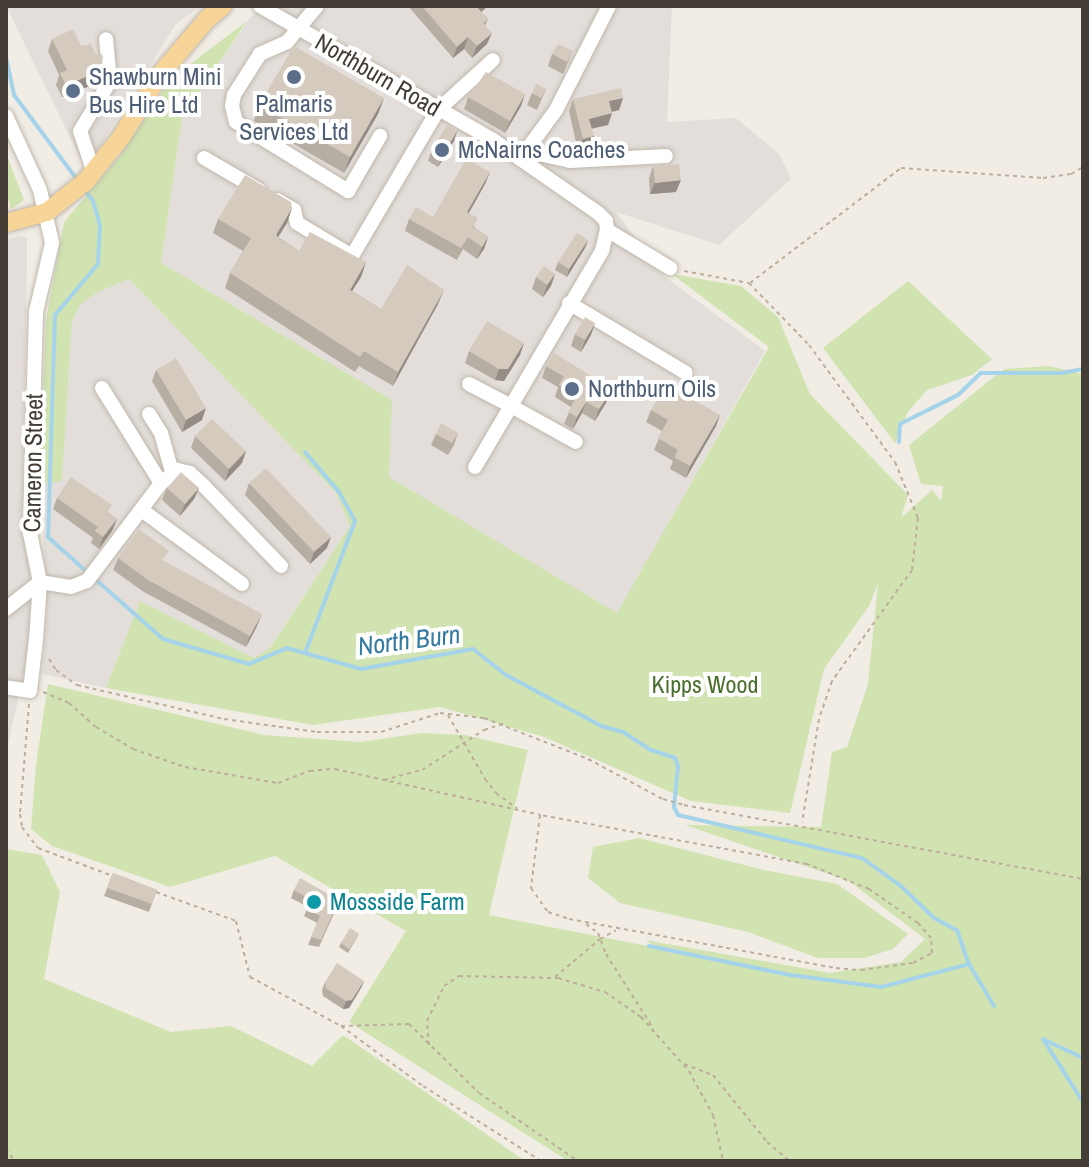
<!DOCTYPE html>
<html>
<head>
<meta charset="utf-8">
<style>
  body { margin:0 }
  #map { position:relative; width:1089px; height:1167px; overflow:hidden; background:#f1ede5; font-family:"Archivo Narrow",sans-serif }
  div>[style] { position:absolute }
  .industrial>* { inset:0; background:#e3deda }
  .green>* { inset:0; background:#d0e3b0 }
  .stream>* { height:4px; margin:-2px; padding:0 2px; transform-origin:2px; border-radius:2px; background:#a5d3ea }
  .path>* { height:2px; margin-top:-1px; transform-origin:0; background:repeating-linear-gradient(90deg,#bdae9b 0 4px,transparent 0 8px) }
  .roads { filter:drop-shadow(0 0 2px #bfb7ab) drop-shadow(0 0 2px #bfb7ab) }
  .minor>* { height:14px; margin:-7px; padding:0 7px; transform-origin:7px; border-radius:7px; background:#fff }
  .major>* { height:18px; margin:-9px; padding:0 9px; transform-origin:9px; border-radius:9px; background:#f7d599 }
  .wall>* { inset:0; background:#b7aea3 }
  .shaded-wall>* { inset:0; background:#958d85 }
  .building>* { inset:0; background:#d5cabe }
  .dots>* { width:22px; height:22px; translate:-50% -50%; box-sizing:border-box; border:4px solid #fff; border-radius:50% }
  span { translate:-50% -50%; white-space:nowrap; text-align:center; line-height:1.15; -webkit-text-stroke:8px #fff; paint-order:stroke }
  .street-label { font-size:24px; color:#433d35 }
  .service-label { font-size:24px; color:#4e5e75 }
  .left { translate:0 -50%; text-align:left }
  .park-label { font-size:24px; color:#4b702d }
  .culture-label { font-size:24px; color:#0d838f }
  .water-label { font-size:26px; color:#357aa0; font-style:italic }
  .frame { position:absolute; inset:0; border:8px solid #433d35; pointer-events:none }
</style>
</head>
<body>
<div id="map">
  <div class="industrial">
    <div style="clip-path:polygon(6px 6px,201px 6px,176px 24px,99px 148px,82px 162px)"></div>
    <div style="clip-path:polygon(263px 6px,672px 6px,667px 122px,736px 118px,780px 155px,791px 179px,719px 245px,616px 212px,664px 276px,765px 351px,618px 614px,389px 477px,391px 400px,161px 263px,182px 118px,249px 19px)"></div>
    <div style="clip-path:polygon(21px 236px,27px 238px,27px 266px,22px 532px,30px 561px,31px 643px,6px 753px,6px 239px)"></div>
    <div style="clip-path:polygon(129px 279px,336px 493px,350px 526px,270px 648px,254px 659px,140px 601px,106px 688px,42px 674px,47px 613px,40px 484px,62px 480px,72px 321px,81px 304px,98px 292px)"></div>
  </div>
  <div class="green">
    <div style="clip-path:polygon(247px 21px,182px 118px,161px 263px,392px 400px,389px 477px,617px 613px,769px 347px,672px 274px,741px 286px,778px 317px,810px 394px,908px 495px,901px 518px,932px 490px,941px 501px,943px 486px,921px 484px,909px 445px,1004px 369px,1049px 366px,1083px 374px,1083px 1161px,568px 1161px,349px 1022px,406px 931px,275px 856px,170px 887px,52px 846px,31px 829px,36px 765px,48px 684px,264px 735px,361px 742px,422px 733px,465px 735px,528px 750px,489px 915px,658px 948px,645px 940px,830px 973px,901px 962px,925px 939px,849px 881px,685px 825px,821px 827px,832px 752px,847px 747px,868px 684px,878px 583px,869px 606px,824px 669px,790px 813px,691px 801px,544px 737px,440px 707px,313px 725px,106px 688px,140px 601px,254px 658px,270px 648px,350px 526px,336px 493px,129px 279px,98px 292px,81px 304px,72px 321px,62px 481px,40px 484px,46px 320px,64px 222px,120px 156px,173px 77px)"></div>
    <div style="clip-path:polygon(6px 153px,24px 200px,11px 209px,6px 191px)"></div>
    <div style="clip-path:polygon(908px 281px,992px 359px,972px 375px,927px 390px,908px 412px,895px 443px,823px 348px)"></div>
    <div style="clip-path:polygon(639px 838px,764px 870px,837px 884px,908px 934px,893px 949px,864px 958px,818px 958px,748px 932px,620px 903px,588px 878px,593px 847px)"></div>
    <div style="clip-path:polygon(6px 849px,42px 855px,60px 892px,44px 979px,171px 1032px,231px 1026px,312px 1066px,343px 1035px,525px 1161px,6px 1161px)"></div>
  </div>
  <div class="stream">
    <div style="left:6px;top:57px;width:39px;rotate:78deg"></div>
    <div style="left:14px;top:95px;width:107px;rotate:53.3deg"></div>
    <div style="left:85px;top:191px;width:13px;rotate:51deg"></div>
    <div style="left:93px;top:201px;width:25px;rotate:74deg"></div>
    <div style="left:100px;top:225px;width:39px;rotate:93deg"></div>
    <div style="left:98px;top:264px;width:67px;rotate:130.1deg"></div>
    <div style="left:55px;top:315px;width:222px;rotate:91.8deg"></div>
    <div style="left:48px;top:537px;width:54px;rotate:42deg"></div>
    <div style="left:899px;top:442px;width:18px;rotate:-87deg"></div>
    <div style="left:900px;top:424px;width:65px;rotate:-26.6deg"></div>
    <div style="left:958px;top:395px;width:32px;rotate:-44deg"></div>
    <div style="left:981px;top:373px;width:81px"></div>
    <div style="left:1062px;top:373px;width:21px;rotate:-11deg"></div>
    <div style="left:305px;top:452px;width:52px;rotate:49.6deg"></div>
    <div style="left:339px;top:492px;width:33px;rotate:61deg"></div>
    <div style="left:355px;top:521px;width:139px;rotate:110.7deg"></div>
    <div style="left:95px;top:579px;width:91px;rotate:41.4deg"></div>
    <div style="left:163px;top:639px;width:90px;rotate:16.2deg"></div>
    <div style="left:249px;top:664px;width:41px;rotate:-22.8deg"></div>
    <div style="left:287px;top:648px;width:77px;rotate:15.8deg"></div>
    <div style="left:361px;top:669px;width:114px;rotate:-10.1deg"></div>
    <div style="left:473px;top:649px;width:42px;rotate:38.2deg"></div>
    <div style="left:506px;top:675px;width:108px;rotate:28.2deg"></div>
    <div style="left:601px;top:726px;width:23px;rotate:15deg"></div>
    <div style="left:623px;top:732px;width:33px;rotate:33deg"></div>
    <div style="left:651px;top:750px;width:25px;rotate:18deg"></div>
    <div style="left:675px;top:758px;width:9px;rotate:69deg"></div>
    <div style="left:678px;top:766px;width:41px;rotate:95.6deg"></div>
    <div style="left:674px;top:807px;width:9px;rotate:63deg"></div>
    <div style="left:678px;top:815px;width:189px;rotate:13.2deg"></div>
    <div style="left:862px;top:858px;width:49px;rotate:35.9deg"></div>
    <div style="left:902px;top:887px;width:45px;rotate:44.1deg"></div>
    <div style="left:934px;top:918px;width:26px;rotate:28deg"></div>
    <div style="left:957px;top:930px;width:36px;rotate:71deg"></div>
    <div style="left:969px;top:964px;width:49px;rotate:59.2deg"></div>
    <div style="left:649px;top:946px;width:144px;rotate:11.6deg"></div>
    <div style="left:790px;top:975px;width:92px;rotate:7.5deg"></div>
    <div style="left:881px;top:987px;width:91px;rotate:-14.6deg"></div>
    <div style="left:1043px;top:1039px;width:75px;rotate:57.6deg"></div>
    <div style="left:1045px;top:1040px;width:42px;rotate:25.3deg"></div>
  </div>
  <div class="path">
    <div style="left:684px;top:271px;width:66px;rotate:10.5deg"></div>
    <div style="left:749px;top:283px;width:86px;rotate:45.9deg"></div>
    <div style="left:809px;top:345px;width:145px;rotate:53.7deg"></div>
    <div style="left:895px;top:462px;width:61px;rotate:67.7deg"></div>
    <div style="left:918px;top:518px;width:52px;rotate:96.6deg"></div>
    <div style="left:912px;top:570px;width:137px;rotate:125.8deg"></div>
    <div style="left:832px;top:681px;width:40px;rotate:108.9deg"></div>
    <div style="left:819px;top:719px;width:105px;rotate:99.3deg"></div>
    <div style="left:750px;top:283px;width:190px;rotate:-37.3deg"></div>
    <div style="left:901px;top:168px;width:142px;rotate:4deg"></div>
    <div style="left:1043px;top:178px;width:28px;rotate:-8deg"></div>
    <div style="left:1071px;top:174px;width:14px;rotate:-30deg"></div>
    <div style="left:49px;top:659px;width:13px;rotate:58deg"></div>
    <div style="left:56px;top:670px;width:26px;rotate:36deg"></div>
    <div style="left:77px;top:685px;width:151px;rotate:13deg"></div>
    <div style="left:224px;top:719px;width:94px;rotate:8deg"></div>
    <div style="left:317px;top:732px;width:64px"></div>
    <div style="left:381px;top:732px;width:62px;rotate:-17.9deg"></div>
    <div style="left:440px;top:713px;width:44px;rotate:6.5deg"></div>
    <div style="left:484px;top:718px;width:112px;rotate:21.5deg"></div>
    <div style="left:588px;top:759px;width:85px;rotate:28.1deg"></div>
    <div style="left:663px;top:799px;width:22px;rotate:16deg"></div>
    <div style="left:684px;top:805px;width:406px;rotate:10.5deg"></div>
    <div style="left:43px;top:692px;width:28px;rotate:23deg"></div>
    <div style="left:69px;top:703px;width:36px;rotate:42deg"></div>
    <div style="left:96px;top:727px;width:43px;rotate:30.7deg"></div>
    <div style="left:133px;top:749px;width:55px;rotate:19.1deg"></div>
    <div style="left:185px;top:767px;width:94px;rotate:9.8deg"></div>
    <div style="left:278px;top:783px;width:34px;rotate:-21deg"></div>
    <div style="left:310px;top:771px;width:25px;rotate:-5deg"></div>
    <div style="left:335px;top:769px;width:210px;rotate:12.6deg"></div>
    <div style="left:540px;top:815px;width:74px;rotate:97deg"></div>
    <div style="left:531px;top:888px;width:29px;rotate:55deg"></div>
    <div style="left:548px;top:912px;width:22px;rotate:18deg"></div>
    <div style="left:569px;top:919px;width:271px;rotate:10.4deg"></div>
    <div style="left:836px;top:968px;width:25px;rotate:5deg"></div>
    <div style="left:861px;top:970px;width:52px;rotate:-7.7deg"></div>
    <div style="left:913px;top:963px;width:21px;rotate:-28deg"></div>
    <div style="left:932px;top:953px;width:15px;rotate:-94deg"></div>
    <div style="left:931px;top:938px;width:20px;rotate:-131deg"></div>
    <div style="left:918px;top:923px;width:60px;rotate:-145.2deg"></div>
    <div style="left:869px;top:889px;width:67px;rotate:-158deg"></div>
    <div style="left:807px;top:864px;width:271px;rotate:-169.6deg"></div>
    <div style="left:29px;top:704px;width:110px;rotate:94.7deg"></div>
    <div style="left:20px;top:814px;width:13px;rotate:81deg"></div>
    <div style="left:22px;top:827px;width:26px;rotate:53deg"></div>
    <div style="left:38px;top:848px;width:80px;rotate:20.5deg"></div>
    <div style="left:448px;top:715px;width:74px;rotate:60deg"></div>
    <div style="left:485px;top:779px;width:18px;rotate:52deg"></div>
    <div style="left:496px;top:793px;width:26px;rotate:36deg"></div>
    <div style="left:384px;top:780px;width:39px;rotate:-15deg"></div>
    <div style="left:422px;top:770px;width:74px;rotate:-32.8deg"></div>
    <div style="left:484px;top:730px;width:20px;rotate:-18deg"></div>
    <div style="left:156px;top:892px;width:85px;rotate:19.9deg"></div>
    <div style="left:236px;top:921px;width:58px;rotate:76deg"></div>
    <div style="left:250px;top:977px;width:103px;rotate:28.3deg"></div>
    <div style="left:341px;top:1026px;width:102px;rotate:36.2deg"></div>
    <div style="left:423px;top:1086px;width:140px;rotate:32.4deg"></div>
    <div style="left:586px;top:924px;width:15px;rotate:37deg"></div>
    <div style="left:598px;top:933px;width:22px;rotate:69deg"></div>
    <div style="left:606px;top:954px;width:88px;rotate:57.6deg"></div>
    <div style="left:555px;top:977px;width:59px;rotate:-40.2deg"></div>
    <div style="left:600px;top:939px;width:18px;rotate:-29deg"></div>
    <div style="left:341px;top:1026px;width:68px;rotate:-1.7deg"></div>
    <div style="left:409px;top:1024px;width:98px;rotate:44.6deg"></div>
    <div style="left:479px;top:1093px;width:120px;rotate:34.5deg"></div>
    <div style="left:429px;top:1045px;width:24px;rotate:-95deg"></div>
    <div style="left:427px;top:1021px;width:39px;rotate:-64deg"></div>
    <div style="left:444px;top:986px;width:18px;rotate:-34deg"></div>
    <div style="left:459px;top:976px;width:99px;rotate:1.2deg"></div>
    <div style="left:558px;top:978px;width:49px;rotate:16.6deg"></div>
    <div style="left:605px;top:992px;width:44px;rotate:34.8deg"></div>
    <div style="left:641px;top:1017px;width:72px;rotate:48.4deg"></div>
    <div style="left:689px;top:1071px;width:50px;rotate:61.4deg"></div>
    <div style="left:713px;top:1115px;width:47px;rotate:77.7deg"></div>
    <div style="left:684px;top:1064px;width:31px;rotate:21deg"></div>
    <div style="left:713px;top:1075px;width:86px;rotate:51.1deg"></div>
    <div style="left:767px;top:1142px;width:30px;rotate:40deg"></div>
    <div style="left:6px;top:1148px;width:15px;rotate:58deg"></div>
  </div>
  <div class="roads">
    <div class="minor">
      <div style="left:260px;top:6px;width:269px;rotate:29.9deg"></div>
      <div style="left:493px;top:140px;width:128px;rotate:34.8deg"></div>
      <div style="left:598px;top:213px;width:11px;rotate:45deg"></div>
      <div style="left:606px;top:221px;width:9px;rotate:84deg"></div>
      <div style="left:607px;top:230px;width:74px;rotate:31.1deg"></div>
      <div style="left:317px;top:6px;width:47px;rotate:129.8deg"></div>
      <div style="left:287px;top:42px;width:30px;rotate:156deg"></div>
      <div style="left:260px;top:54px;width:49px;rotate:122.4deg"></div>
      <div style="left:234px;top:95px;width:11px;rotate:100deg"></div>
      <div style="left:232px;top:106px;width:16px;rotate:76deg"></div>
      <div style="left:236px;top:122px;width:132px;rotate:31.6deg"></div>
      <div style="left:348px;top:191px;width:64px;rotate:-59.8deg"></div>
      <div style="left:6px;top:116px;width:81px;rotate:65.3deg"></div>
      <div style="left:40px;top:190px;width:54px;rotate:77.2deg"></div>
      <div style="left:52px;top:243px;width:71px;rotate:103.1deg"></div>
      <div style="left:36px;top:312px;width:221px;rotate:91.6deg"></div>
      <div style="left:30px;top:533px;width:50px;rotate:78.5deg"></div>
      <div style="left:40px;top:582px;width:57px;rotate:94deg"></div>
      <div style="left:36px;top:639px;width:52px;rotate:96.6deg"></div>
      <div style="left:30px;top:691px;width:24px;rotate:-171deg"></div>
      <div style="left:526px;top:151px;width:45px;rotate:12.8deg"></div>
      <div style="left:570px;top:161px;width:96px;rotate:-3deg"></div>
      <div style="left:204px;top:158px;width:64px;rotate:30.2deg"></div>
      <div style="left:520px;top:159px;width:61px;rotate:-53.7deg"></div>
      <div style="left:556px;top:110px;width:117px;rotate:-63deg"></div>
      <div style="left:94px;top:173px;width:44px;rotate:-108.4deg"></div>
      <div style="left:80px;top:131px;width:58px;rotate:-59deg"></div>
      <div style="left:110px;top:81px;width:42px;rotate:-95.4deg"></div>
      <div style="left:277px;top:200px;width:20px;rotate:30deg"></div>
      <div style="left:294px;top:210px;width:13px;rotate:77deg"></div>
      <div style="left:297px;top:223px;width:64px;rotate:31deg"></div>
      <div style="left:352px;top:256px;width:169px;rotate:-59.5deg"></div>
      <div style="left:438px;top:110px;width:74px;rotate:-42.3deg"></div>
      <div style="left:569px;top:303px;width:136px;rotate:30.9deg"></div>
      <div style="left:469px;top:384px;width:47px;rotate:27.6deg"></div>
      <div style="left:511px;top:406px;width:180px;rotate:-59.6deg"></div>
      <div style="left:602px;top:251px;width:22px;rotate:-77deg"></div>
      <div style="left:102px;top:388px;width:112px;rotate:58.2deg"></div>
      <div style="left:149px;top:414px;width:22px;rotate:58deg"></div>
      <div style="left:161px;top:433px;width:41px;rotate:74.2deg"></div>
      <div style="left:475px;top:467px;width:71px;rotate:-59.5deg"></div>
      <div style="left:511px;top:406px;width:74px;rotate:29deg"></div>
      <div style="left:143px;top:511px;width:123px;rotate:36.4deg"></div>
      <div style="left:6px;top:609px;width:43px;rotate:-38.5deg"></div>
      <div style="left:40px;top:582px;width:31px;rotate:9deg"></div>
      <div style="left:71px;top:587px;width:17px;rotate:-21deg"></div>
      <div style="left:87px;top:581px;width:123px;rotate:-52.9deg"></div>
      <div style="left:161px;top:483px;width:21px;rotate:-39deg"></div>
      <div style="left:177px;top:470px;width:13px;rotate:13deg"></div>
      <div style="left:190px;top:473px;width:19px;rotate:43deg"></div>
      <div style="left:204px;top:486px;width:111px;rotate:46.1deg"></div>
    </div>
    <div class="major">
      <div style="left:6px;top:223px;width:42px;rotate:-15deg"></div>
      <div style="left:47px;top:212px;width:50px;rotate:-38.5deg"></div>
      <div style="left:86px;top:181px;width:58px;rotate:-51.3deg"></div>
      <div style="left:122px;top:136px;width:69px;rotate:-58.6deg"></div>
      <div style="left:158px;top:77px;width:77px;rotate:-49.7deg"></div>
      <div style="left:208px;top:18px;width:19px;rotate:-39deg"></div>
    </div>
  </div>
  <div class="wall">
    <div style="clip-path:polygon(408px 6px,488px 6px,481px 12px,488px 19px,485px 26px,487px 44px,472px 58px,464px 49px,453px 58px)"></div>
    <div style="clip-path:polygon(52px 39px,81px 46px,101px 71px,97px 83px,62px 97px,56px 85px,59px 75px,48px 51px)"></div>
    <div style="clip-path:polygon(573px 51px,563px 74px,548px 66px,552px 54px)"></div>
    <div style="clip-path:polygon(546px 89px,537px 110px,527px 105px,532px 93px)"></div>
    <div style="clip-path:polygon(468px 97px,521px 106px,505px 133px,464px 109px)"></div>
    <div style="clip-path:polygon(384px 98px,378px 114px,344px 173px,254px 121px,259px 105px)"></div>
    <div style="clip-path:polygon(623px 98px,619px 110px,612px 112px,608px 125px,591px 129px,594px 136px,589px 148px,578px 151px,569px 111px,573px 99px)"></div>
    <div style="clip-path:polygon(454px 141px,438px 167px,428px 161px,432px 149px)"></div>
    <div style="clip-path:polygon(653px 166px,676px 192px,650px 194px,649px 178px)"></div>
    <div style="clip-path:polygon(490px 172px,485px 184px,469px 213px,475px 228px,488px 237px,484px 249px,477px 259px,463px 249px,457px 260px,405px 231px,409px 219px,433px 217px)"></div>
    <div style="clip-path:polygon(292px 208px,287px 223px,278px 237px,299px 251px,366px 262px,361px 277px,352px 291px,381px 309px,438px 304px,393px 386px,359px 366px,355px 372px,225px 288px,230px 273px,243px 251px,213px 233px,218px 219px)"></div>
    <div style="clip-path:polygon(588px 240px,585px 248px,567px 277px,555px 270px,558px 262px)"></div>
    <div style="clip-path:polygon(555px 274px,551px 286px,543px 297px,532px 289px,536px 277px)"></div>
    <div style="clip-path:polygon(575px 334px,591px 335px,581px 352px,571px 346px)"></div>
    <div style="clip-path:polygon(524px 343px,520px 355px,504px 381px,495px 380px,465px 363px,469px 351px)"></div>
    <div style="clip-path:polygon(546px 366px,607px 401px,595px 421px,582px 413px,573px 429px,564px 424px,571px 407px,555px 397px,558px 387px,542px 378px)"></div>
    <div style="clip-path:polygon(156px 370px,202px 420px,182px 432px,152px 381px)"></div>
    <div style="clip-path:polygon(651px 410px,720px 415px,716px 426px,686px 478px,670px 469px,673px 461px,654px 450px,662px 431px,646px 422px)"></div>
    <div style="clip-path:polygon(458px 433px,454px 445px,448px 455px,431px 445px,436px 434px)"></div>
    <div style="clip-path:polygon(195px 436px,246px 451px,242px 463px,225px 481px,191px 448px)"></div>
    <div style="clip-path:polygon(249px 483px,327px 548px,310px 564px,245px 495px)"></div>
    <div style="clip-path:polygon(167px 488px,199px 488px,194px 499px,180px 516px,162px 500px)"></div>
    <div style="clip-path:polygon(57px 498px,109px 513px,117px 519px,112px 531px,99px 549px,91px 543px,93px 538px,53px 509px)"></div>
    <div style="clip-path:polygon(118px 558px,165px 562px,257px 626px,246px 647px,144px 592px,113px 570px)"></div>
    <div style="clip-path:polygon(113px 873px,157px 890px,149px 912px,104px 896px)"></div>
    <div style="clip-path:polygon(294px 890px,337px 907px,319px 947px,308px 945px,317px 923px,304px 916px,308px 907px,291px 898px)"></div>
    <div style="clip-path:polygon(359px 934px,348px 953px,339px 947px,341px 943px)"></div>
    <div style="clip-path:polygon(364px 981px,361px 988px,349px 1008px,343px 1009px,323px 996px,322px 990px,325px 982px)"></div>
  </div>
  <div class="shaded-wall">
    <div style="clip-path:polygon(479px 6px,488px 6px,473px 19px,477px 7px)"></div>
    <div style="clip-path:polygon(492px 33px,487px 44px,472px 58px,477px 46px)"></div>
    <div style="clip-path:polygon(468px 37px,464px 49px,453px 58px,457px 47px)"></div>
    <div style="clip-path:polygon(101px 71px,97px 83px,62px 97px,66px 85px)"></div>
    <div style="clip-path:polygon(525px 94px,521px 106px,505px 133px,510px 121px)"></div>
    <div style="clip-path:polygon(384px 98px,378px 114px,344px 173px,350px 157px)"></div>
    <div style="clip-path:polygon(623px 98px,619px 110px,605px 113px,609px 101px)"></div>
    <div style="clip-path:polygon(612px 113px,608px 125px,584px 130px,589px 119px)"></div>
    <div style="clip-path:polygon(458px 129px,454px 141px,438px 167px,443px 155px)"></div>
    <div style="clip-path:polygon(594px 136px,589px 148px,578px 151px,583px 139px)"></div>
    <div style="clip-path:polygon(490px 172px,485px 184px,463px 223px,467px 212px)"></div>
    <div style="clip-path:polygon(681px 180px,676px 192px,650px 194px,655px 183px)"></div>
    <div style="clip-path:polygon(292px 208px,287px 223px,270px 250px,276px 235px)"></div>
    <div style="clip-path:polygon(488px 237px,484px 249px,477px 259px,482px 247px)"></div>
    <div style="clip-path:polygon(588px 240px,585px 248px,567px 277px,569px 269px)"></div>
    <div style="clip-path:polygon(366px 262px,361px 277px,344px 304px,350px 290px)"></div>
    <div style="clip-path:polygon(555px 274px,551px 286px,543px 297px,547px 285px)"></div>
    <div style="clip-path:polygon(444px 290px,438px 304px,393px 386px,398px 372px)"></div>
    <div style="clip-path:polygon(595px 323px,591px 335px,581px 352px,585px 340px)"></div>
    <div style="clip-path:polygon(524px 343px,520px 355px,504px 381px,495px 380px,499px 369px)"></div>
    <div style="clip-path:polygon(612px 389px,607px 401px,595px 421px,599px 409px)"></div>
    <div style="clip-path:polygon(586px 402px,582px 413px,573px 429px,577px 417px)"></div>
    <div style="clip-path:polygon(206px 408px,202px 420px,182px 432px,186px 420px)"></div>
    <div style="clip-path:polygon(720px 415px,716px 426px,686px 478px,690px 466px)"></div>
    <div style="clip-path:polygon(246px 451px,242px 463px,225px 481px,229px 469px)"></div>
    <div style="clip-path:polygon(199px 488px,194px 499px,180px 516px,185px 504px)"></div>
    <div style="clip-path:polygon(117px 519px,112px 531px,99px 549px,103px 537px)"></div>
    <div style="clip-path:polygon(331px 537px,327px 548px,310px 564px,314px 552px)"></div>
    <div style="clip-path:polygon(262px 614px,257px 626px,246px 647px,250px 636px)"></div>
    <div style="clip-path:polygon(364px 981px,361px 988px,349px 1008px,343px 1009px,346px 1001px)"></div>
  </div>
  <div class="building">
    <div style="clip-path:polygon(422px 6px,479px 6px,477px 7px,488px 19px,483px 23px,492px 33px,477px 46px,468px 37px,457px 47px)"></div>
    <div style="clip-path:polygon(73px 29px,81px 46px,91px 44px,96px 55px,101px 53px,103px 57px,101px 71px,66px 85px,60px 73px,67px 70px,52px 39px)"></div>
    <div style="clip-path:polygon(558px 44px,573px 51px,567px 62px,552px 54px)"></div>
    <div style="clip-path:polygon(294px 46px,384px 98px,350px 157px,259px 105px)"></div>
    <div style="clip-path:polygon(486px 72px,525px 94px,510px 121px,468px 97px)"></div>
    <div style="clip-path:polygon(536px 84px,546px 89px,541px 98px,532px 93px)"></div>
    <div style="clip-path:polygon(621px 88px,623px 98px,609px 101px,612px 113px,589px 119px,594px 136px,583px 139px,573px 99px)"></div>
    <div style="clip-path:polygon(448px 123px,458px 129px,443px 155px,432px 149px)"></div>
    <div style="clip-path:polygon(466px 159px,490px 172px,467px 212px,478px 218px,473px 227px,488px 237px,482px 247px,468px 237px,461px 248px,409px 219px,416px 207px,433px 217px)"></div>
    <div style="clip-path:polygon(679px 164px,681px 180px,655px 183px,653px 166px)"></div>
    <div style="clip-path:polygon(245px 175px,291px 202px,292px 208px,276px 235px,280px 239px,299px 251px,310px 232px,366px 262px,350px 290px,381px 309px,407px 265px,444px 290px,398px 372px,364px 351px,360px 357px,230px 273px,251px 238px,218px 219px)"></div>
    <div style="clip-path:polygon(577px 233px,588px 240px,569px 269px,558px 262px)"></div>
    <div style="clip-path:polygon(544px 266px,555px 274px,547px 285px,536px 277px)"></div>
    <div style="clip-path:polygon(585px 317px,595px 323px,585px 340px,575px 334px)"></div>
    <div style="clip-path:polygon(487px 321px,524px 343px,508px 369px,499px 369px,469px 351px)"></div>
    <div style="clip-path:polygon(554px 353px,612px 389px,599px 409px,586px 402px,577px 417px,568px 412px,577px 396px,559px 385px,564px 376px,546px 366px)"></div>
    <div style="clip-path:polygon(176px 358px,206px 408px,186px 420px,156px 370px)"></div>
    <div style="clip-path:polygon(666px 384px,720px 415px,690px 466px,674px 457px,678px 450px,658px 438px,668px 420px,651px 410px)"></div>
    <div style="clip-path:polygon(212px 419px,246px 451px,229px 469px,195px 436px)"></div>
    <div style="clip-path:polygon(441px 423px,458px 433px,452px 443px,436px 434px)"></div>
    <div style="clip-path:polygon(266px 468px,331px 537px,314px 552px,249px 483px)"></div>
    <div style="clip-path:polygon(181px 472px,199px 488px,185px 504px,167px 488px)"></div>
    <div style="clip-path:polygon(71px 477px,112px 505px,107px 512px,117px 519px,103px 537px,95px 531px,98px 527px,57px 498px)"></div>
    <div style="clip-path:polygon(139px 529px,169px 551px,162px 560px,262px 614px,250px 636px,148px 580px,118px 558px)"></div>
    <div style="clip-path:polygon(113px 873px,157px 890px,152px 904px,107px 888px)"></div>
    <div style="clip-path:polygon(300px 878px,339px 900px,321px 940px,311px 937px,320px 916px,306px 909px,311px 900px,294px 890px)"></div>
    <div style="clip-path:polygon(350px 928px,359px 934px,349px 949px,341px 943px)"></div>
    <div style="clip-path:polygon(337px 963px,364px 981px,352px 1000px,346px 1001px,326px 988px,325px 982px)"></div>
  </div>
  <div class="dots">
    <div style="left:294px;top:77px;background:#5c6f8a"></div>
    <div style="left:73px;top:91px;background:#5c6f8a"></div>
    <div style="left:442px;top:150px;background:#5c6f8a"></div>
    <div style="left:572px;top:389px;background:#5c6f8a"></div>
    <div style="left:314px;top:902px;background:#0f9aa8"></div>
  </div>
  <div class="street-label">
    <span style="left:378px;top:75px;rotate:30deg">Northburn Road</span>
    <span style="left:33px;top:463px;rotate:-89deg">Cameron Street</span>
  </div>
  <div class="service-label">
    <span class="left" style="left:89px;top:91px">Shawburn Mini<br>Bus Hire Ltd</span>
    <span style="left:294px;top:118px">Palmaris<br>Services Ltd</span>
    <span class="left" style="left:458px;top:150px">McNairns Coaches</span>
    <span class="left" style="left:588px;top:389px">Northburn Oils</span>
  </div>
  <div class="park-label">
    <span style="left:705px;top:685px">Kipps Wood</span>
  </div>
  <div class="culture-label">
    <span class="left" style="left:330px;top:902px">Mossside Farm</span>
  </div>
  <div class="water-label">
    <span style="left:409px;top:640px;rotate:-7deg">North Burn</span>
  </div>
  <div class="frame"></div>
</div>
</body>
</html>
